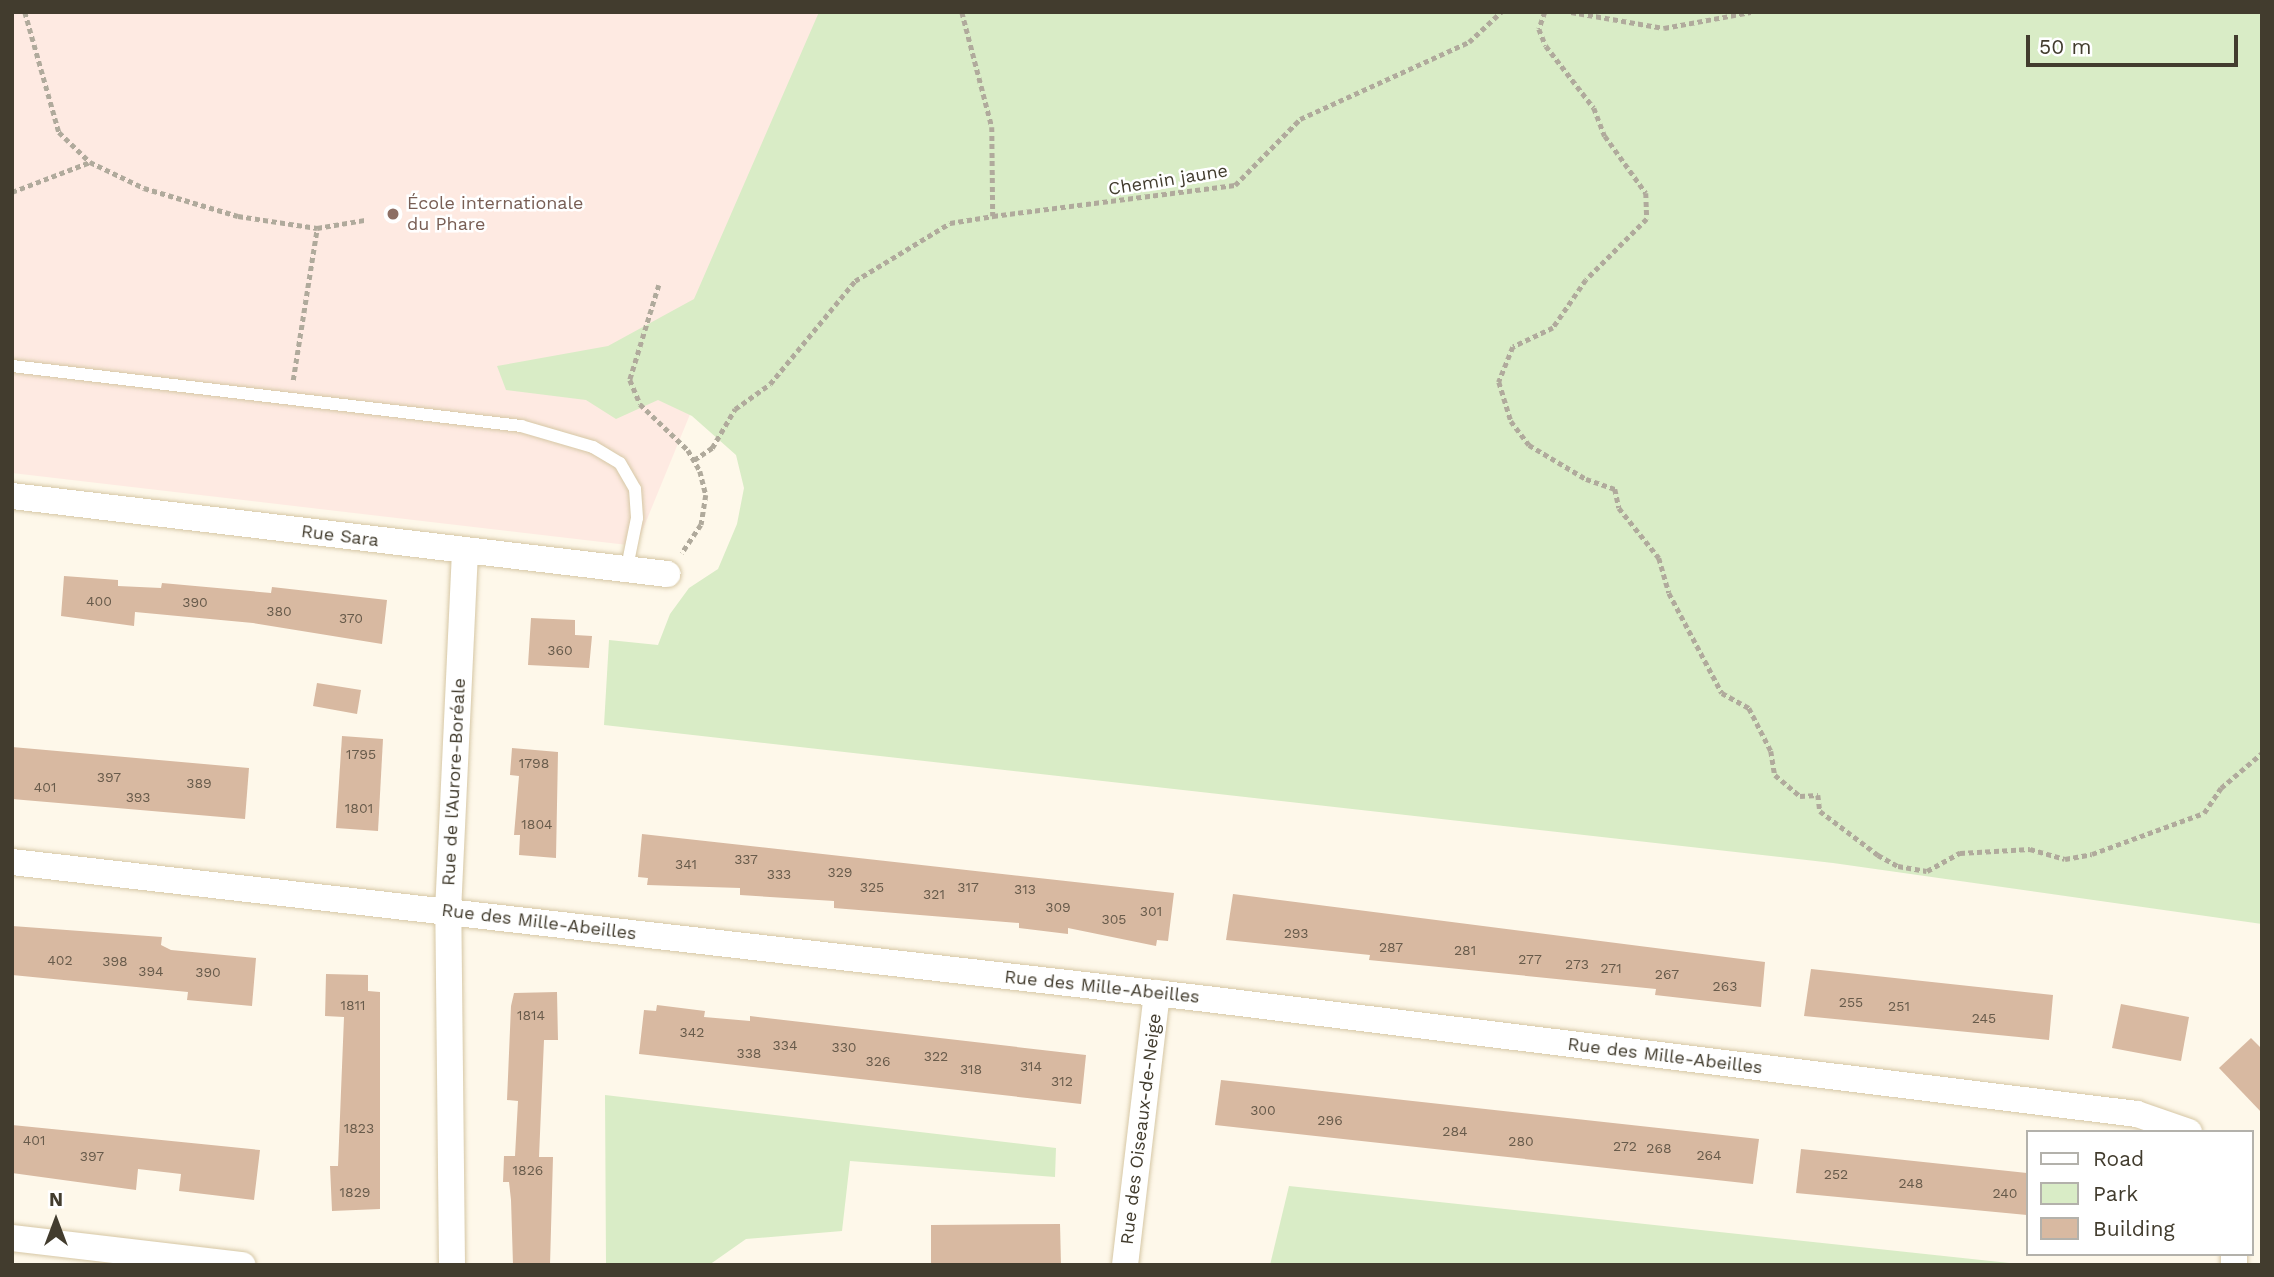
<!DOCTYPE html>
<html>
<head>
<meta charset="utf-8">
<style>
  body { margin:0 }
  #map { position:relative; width:2274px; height:1277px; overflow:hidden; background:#fef8ea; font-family:"Work Sans",sans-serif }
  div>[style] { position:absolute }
  .education>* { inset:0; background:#feeae2 }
  .green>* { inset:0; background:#d9ecc6 }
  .building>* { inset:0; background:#d8b9a1 }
  .path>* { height:4.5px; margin-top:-2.25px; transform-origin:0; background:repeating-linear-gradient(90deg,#b0aa9c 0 5px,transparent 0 8.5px) }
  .roads { filter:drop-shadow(0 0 2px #d6c7a5) drop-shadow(0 0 2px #d6c7a5) }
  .lane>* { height:12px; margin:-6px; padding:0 6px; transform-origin:6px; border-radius:6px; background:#fff }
  .street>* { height:26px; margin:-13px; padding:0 13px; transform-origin:13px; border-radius:13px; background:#fff }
  .dots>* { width:19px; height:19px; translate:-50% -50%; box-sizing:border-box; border:4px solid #fff; border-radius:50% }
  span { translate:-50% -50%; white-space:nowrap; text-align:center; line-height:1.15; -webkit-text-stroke:5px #fff; paint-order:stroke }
  .number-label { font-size:14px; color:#685b4b }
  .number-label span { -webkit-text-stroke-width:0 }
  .street-label { font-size:18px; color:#423c2e }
  .education-label { font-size:18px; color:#785e54 }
  .left { translate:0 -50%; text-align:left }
  .frame { position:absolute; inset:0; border:14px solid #423c2e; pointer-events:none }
  .legend { position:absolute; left:2026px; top:1130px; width:228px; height:126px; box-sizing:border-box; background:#fff; border:2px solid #b3b1ab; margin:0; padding:9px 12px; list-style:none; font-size:21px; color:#423c2e }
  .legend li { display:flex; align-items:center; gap:14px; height:35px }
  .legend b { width:35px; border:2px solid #b3b1ab }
  .north { position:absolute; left:21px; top:1186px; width:70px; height:70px; -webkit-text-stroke:5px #fff; paint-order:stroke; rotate:0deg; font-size:19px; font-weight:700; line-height:28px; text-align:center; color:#423c2e }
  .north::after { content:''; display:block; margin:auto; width:24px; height:32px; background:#423c2e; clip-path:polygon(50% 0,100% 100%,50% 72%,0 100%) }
  .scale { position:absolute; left:2026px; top:35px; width:212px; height:32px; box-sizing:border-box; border:4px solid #423c2e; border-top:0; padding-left:9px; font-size:21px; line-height:24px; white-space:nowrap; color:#423c2e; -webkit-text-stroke:5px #fff; paint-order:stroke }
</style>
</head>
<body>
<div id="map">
  <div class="education">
    <div style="clip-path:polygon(12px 12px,855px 12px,636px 546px,12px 473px)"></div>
  </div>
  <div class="green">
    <div style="clip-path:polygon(819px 12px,2262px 12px,2262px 924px,1833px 863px,604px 725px,609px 640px,658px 645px,670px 614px,689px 588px,718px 569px,737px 524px,744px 488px,736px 455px,692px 416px,658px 400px,616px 419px,586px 400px,506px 390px,497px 366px,608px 346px,694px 299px)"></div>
    <div style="clip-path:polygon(605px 1095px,1056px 1148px,1055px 1177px,850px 1161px,842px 1231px,746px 1239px,709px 1265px,606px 1265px)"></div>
    <div style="clip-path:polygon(1289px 1186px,2028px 1265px,1270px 1265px)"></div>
  </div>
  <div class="building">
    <div style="clip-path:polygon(64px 576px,118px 580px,118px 586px,161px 588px,162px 583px,271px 593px,272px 587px,387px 600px,382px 644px,253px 623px,135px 612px,134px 626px,61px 616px)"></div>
    <div style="clip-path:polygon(531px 618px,575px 620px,575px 635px,592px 636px,589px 668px,528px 665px)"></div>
    <div style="clip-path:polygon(317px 683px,361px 690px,357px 714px,313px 706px)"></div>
    <div style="clip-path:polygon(342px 736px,383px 739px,378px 831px,336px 828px)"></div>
    <div style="clip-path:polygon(12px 747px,249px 768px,245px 819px,12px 799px)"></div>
    <div style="clip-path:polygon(512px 748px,558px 752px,556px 858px,519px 855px,520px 835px,514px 835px,519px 776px,510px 775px)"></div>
    <div style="clip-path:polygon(642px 834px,1174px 893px,1168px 941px,1157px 940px,1156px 946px,1068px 928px,1068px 934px,1019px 928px,1019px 923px,834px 908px,834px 901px,740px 895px,740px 888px,647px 885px,648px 878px,638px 877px)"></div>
    <div style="clip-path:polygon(1233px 894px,1765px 962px,1761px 1007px,1655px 995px,1656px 989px,1369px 960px,1370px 955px,1226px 940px)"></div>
    <div style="clip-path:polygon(12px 926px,162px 937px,161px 945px,171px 950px,256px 958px,252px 1006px,187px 1000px,188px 992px,12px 975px)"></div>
    <div style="clip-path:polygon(1811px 969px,2053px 995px,2049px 1040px,1804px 1016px)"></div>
    <div style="clip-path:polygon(326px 974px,368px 975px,368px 991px,380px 992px,380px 1209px,332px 1211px,330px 1166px,338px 1166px,344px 1017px,325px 1016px)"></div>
    <div style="clip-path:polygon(557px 992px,558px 1040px,544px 1040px,539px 1157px,553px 1157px,550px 1265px,513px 1265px,511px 1200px,509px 1182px,503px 1182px,504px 1156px,515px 1156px,518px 1101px,507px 1100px,511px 1006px,514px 993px)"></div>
    <div style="clip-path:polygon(2121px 1004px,2189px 1017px,2181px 1061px,2112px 1048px)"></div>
    <div style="clip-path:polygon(657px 1005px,705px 1011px,704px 1017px,750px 1021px,750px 1016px,1086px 1055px,1081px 1104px,639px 1054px,644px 1010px,656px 1011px)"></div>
    <div style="clip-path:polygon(2251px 1038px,2262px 1049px,2262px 1113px,2219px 1068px)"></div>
    <div style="clip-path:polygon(1221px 1080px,1759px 1139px,1753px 1184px,1215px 1125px)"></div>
    <div style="clip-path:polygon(12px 1125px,260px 1150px,254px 1200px,179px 1191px,181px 1174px,138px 1169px,136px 1190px,12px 1173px)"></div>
    <div style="clip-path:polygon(1801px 1149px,2027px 1173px,2027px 1215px,1796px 1193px)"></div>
    <div style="clip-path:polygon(1060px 1224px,1061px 1265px,931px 1265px,931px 1225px)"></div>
  </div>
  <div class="path">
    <div style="left:25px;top:12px;width:125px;rotate:74.2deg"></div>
    <div style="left:59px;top:132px;width:43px;rotate:44.1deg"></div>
    <div style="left:90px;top:162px;width:60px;rotate:25.7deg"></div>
    <div style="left:144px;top:188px;width:98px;rotate:16.6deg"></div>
    <div style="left:238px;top:216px;width:80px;rotate:8.6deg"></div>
    <div style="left:317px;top:228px;width:49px;rotate:-9.5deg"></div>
    <div style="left:962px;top:12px;width:119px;rotate:75.4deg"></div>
    <div style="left:992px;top:127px;width:89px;rotate:89.4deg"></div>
    <div style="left:993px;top:216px;width:244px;rotate:-7.3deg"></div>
    <div style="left:1235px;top:185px;width:93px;rotate:-45.4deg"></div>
    <div style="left:1300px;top:119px;width:186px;rotate:-24.5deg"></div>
    <div style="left:1469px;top:42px;width:44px;rotate:-43.2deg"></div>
    <div style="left:1545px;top:12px;width:18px;rotate:109deg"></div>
    <div style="left:1539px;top:29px;width:18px;rotate:68deg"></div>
    <div style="left:1546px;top:46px;width:78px;rotate:52.3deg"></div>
    <div style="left:1594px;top:108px;width:30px;rotate:69deg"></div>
    <div style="left:1605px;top:136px;width:70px;rotate:54.3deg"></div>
    <div style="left:1646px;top:193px;width:26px;rotate:88deg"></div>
    <div style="left:1647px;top:219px;width:86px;rotate:135deg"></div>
    <div style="left:1586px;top:280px;width:58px;rotate:124.5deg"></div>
    <div style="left:1553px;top:328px;width:44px;rotate:154.6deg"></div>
    <div style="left:1513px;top:347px;width:38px;rotate:112deg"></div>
    <div style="left:1499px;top:382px;width:41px;rotate:72.9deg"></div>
    <div style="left:1511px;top:421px;width:30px;rotate:53deg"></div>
    <div style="left:1529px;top:445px;width:66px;rotate:30.8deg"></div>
    <div style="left:1586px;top:479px;width:31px;rotate:19deg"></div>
    <div style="left:1615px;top:489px;width:19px;rotate:78deg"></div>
    <div style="left:1619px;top:508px;width:64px;rotate:51.3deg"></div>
    <div style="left:1659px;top:558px;width:36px;rotate:74deg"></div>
    <div style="left:1669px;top:593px;width:113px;rotate:62.1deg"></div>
    <div style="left:1722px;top:693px;width:31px;rotate:29deg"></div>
    <div style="left:1749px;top:708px;width:48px;rotate:62.9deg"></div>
    <div style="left:1771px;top:751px;width:24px;rotate:81deg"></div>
    <div style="left:1775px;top:775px;width:33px;rotate:40deg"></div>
    <div style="left:1800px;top:796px;width:18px;rotate:-3deg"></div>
    <div style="left:1818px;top:795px;width:16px;rotate:83deg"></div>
    <div style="left:1820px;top:811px;width:73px;rotate:37.2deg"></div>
    <div style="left:1878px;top:855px;width:23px;rotate:29deg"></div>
    <div style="left:1898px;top:866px;width:29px;rotate:10deg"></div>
    <div style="left:1927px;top:871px;width:38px;rotate:-29deg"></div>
    <div style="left:1960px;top:853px;width:70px;rotate:-3.3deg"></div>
    <div style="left:2030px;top:849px;width:36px;rotate:16deg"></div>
    <div style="left:2065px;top:859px;width:27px;rotate:-10deg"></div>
    <div style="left:2092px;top:854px;width:119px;rotate:-20.1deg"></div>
    <div style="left:2204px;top:813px;width:30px;rotate:-56deg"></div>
    <div style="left:2221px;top:788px;width:54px;rotate:-40.5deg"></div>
    <div style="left:1571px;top:12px;width:94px;rotate:9.8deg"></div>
    <div style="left:1664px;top:28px;width:88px;rotate:-10.4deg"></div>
    <div style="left:12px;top:192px;width:84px;rotate:-21deg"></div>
    <div style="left:659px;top:285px;width:99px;rotate:107deg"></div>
    <div style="left:630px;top:380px;width:26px;rotate:67deg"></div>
    <div style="left:640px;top:404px;width:66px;rotate:43.8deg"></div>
    <div style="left:688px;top:450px;width:24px;rotate:60deg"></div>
    <div style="left:700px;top:471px;width:25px;rotate:76deg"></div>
    <div style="left:706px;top:495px;width:30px;rotate:99deg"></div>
    <div style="left:701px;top:525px;width:34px;rotate:124deg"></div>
    <div style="left:293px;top:380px;width:154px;rotate:-81deg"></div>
    <div style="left:694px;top:460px;width:22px;rotate:-34deg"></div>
    <div style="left:712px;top:448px;width:45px;rotate:-59.5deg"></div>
    <div style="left:735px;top:409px;width:43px;rotate:-35.5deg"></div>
    <div style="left:770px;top:384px;width:134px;rotate:-50.5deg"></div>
    <div style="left:855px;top:281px;width:111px;rotate:-31.4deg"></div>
    <div style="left:950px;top:223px;width:44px;rotate:-9.2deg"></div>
  </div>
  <div class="roads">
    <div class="lane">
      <div style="left:12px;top:366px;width:513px;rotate:6.72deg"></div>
      <div style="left:521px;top:426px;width:75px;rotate:16.3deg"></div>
      <div style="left:593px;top:447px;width:31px;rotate:31deg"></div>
      <div style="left:620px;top:463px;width:30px;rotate:60deg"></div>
      <div style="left:635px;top:489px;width:29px;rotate:86deg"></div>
      <div style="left:637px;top:518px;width:50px;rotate:101.5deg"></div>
    </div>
    <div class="street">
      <div style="left:12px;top:496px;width:660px;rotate:6.79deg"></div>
      <div style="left:12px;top:862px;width:1203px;rotate:6.54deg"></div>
      <div style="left:1207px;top:999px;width:937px;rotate:7.05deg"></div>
      <div style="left:2137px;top:1114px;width:55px;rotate:19.1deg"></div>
      <div style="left:12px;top:1238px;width:232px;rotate:6.7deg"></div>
      <div style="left:2234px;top:1254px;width:11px;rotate:90deg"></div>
      <div style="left:452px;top:1265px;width:353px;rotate:-90.6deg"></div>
      <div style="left:448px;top:912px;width:361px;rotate:-87.3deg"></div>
      <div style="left:1125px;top:1265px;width:274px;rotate:-83.3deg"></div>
    </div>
  </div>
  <div class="dots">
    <div style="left:393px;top:214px;background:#8d6e63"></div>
  </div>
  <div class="number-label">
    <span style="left:99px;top:601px">400</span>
    <span style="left:195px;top:602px">390</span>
    <span style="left:279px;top:611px">380</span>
    <span style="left:351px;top:618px">370</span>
    <span style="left:560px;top:650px">360</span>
    <span style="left:361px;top:754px">1795</span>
    <span style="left:534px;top:763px">1798</span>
    <span style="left:109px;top:777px">397</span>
    <span style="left:199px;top:783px">389</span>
    <span style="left:45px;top:787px">401</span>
    <span style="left:138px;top:797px">393</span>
    <span style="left:359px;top:808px">1801</span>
    <span style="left:537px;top:824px">1804</span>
    <span style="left:746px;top:859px">337</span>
    <span style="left:686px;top:864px">341</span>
    <span style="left:840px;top:872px">329</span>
    <span style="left:779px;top:874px">333</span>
    <span style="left:872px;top:887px">325</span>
    <span style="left:968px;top:887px">317</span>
    <span style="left:1025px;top:889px">313</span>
    <span style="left:934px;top:894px">321</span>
    <span style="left:1058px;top:907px">309</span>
    <span style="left:1151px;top:911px">301</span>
    <span style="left:1114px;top:919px">305</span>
    <span style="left:1296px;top:933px">293</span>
    <span style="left:1391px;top:947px">287</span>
    <span style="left:1465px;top:950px">281</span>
    <span style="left:1530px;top:959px">277</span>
    <span style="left:60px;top:960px">402</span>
    <span style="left:115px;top:961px">398</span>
    <span style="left:1577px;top:964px">273</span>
    <span style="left:1611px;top:968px">271</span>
    <span style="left:151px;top:971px">394</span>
    <span style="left:208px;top:972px">390</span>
    <span style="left:1667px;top:974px">267</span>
    <span style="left:1725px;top:986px">263</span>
    <span style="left:1851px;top:1002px">255</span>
    <span style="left:353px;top:1005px">1811</span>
    <span style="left:1899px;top:1006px">251</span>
    <span style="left:531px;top:1015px">1814</span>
    <span style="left:1984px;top:1018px">245</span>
    <span style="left:692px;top:1032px">342</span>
    <span style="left:785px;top:1045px">334</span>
    <span style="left:844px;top:1047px">330</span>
    <span style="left:749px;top:1053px">338</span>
    <span style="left:936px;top:1056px">322</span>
    <span style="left:878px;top:1061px">326</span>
    <span style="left:1031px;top:1066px">314</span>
    <span style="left:971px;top:1069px">318</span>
    <span style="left:1062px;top:1081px">312</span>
    <span style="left:1263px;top:1110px">300</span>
    <span style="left:1330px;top:1120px">296</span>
    <span style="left:359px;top:1128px">1823</span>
    <span style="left:1455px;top:1131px">284</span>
    <span style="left:34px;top:1140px">401</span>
    <span style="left:1521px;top:1141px">280</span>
    <span style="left:1625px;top:1146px">272</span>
    <span style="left:1659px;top:1148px">268</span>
    <span style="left:1709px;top:1155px">264</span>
    <span style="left:92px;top:1156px">397</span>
    <span style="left:528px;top:1170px">1826</span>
    <span style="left:1836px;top:1174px">252</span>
    <span style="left:1911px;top:1183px">248</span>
    <span style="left:355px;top:1192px">1829</span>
    <span style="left:2005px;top:1193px">240</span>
  </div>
  <div class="street-label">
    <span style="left:1168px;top:180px;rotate:-9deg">Chemin jaune</span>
    <span style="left:340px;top:536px;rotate:7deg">Rue Sara</span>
    <span style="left:454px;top:782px;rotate:-87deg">Rue de l'Aurore-Boréale</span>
    <span style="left:539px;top:922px;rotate:7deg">Rue des Mille-Abeilles</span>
    <span style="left:1102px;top:987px;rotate:6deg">Rue des Mille-Abeilles</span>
    <span style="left:1665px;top:1056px;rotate:7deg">Rue des Mille-Abeilles</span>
    <span style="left:1141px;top:1129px;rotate:-83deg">Rue des Oiseaux-de-Neige</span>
  </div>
  <div class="education-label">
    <span class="left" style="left:407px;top:214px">École internationale<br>du Phare</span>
  </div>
  <div class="frame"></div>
  <ul class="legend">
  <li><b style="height:9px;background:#fff"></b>Road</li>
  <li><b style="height:19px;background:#d9ecc6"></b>Park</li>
  <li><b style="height:19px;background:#d8b9a1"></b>Building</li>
  </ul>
  <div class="north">N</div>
  <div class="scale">50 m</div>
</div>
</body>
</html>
